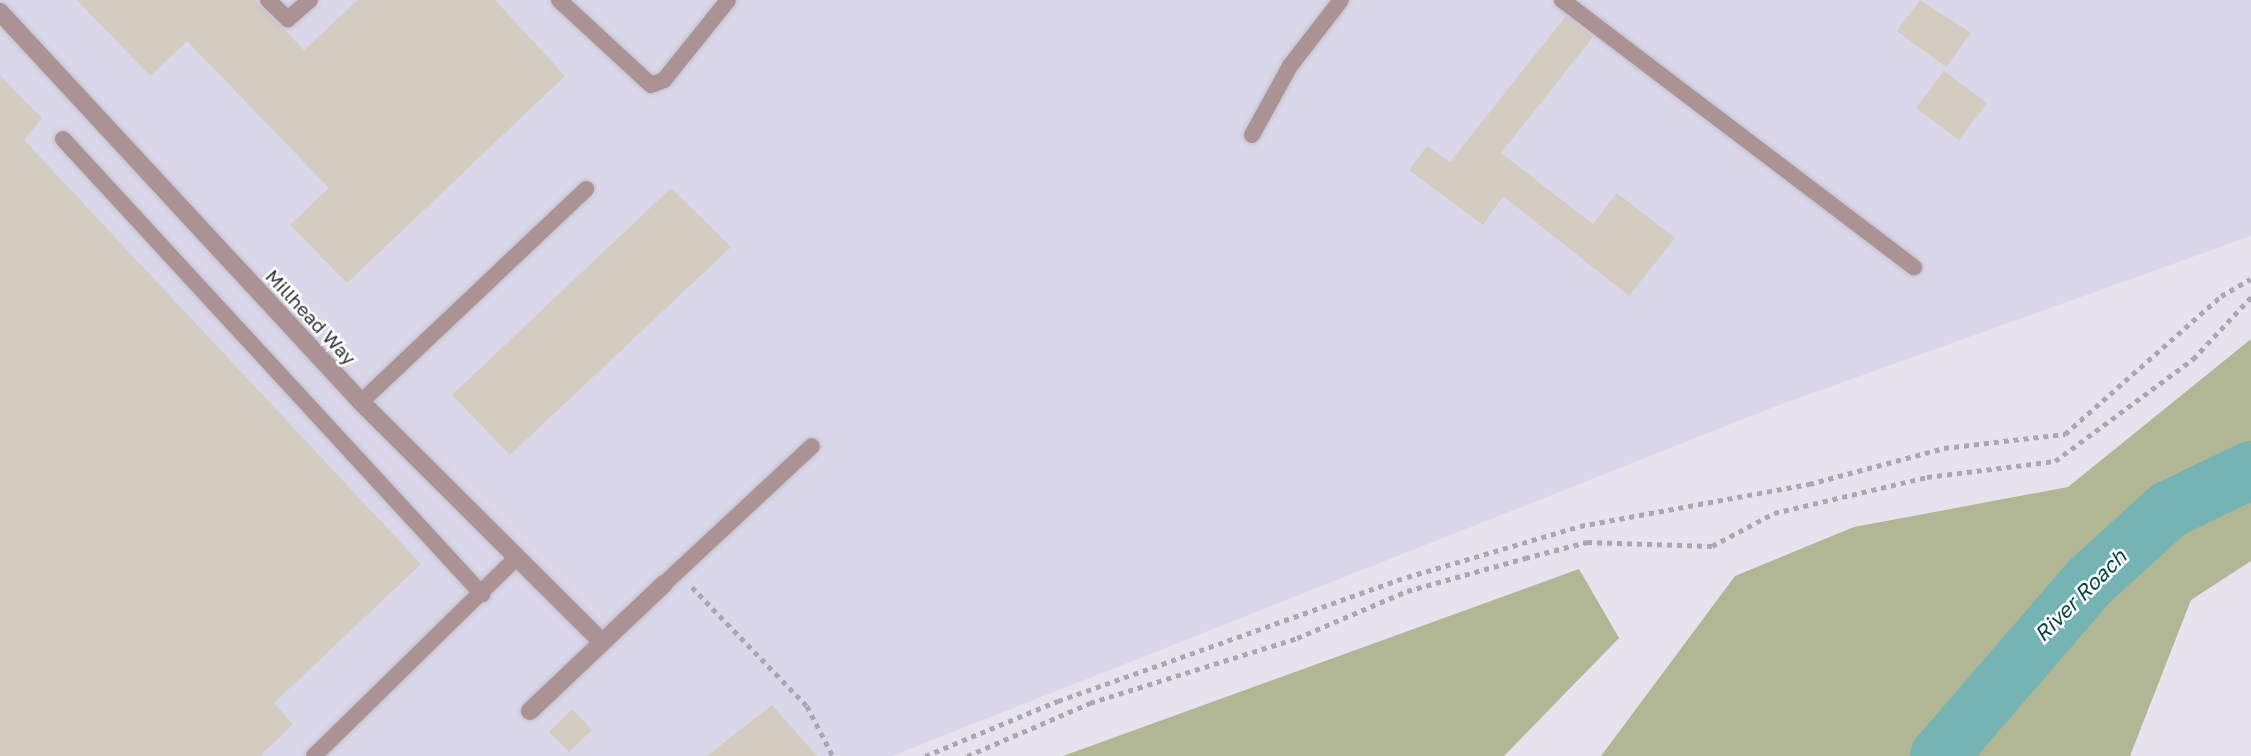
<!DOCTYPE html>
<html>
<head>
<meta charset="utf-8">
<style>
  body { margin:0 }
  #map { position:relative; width:2251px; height:756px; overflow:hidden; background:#e6e3ef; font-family:"Golos Text",sans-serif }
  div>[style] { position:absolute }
  .built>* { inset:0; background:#dbd7ea }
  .green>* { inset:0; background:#b1b794 }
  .river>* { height:58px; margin:-29px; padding:0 29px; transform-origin:29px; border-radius:29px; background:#76b4b4 }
  .building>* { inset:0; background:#d4cbc1 }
  .path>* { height:4.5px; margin-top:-2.25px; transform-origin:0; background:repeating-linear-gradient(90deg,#a9a7b0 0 5px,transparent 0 10px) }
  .roads { filter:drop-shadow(0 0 2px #c2c0ca) drop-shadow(0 0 2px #c2c0ca) }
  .service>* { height:16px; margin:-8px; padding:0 8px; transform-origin:8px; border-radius:8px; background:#aa9295 }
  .minor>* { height:18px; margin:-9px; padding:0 9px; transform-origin:9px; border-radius:9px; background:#aa9295 }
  span { translate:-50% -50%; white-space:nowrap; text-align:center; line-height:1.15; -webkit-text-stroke:5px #fff; paint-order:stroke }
  .street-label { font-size:19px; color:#343337 }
  .water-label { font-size:21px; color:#0a4545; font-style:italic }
</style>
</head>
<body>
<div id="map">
  <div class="built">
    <div style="clip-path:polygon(0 0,2251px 0,2251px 236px,1774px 407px,892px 756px,0 756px)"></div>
  </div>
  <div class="green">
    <div style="clip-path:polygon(2251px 339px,2251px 561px,2191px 600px,2130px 756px,1601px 756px,1735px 576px,1854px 527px,2068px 487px)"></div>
    <div style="clip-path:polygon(1579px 569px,1619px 638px,1504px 756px,1063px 756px)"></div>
  </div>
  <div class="river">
    <div style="left:1939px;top:756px;width:230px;rotate:-49.2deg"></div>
    <div style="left:2089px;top:582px;width:107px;rotate:-42.3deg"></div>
    <div style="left:2168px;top:510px;width:92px;rotate:-25.7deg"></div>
  </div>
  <div class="building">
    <div style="clip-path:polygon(77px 0,255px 0,304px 50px,358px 0,495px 0,565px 76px,347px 283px,290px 225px,329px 188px,187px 41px,150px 76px)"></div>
    <div style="clip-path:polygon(1920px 0,1971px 33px,1946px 67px,1897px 31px)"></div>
    <div style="clip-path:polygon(1566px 16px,1593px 37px,1501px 153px,1593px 224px,1617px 193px,1675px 238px,1629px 296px,1503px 196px,1483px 225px,1409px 170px,1427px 146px,1450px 162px)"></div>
    <div style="clip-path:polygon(1944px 71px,1987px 103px,1959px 140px,1916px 108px)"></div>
    <div style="clip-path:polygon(0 75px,42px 118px,24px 140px,421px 564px,274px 703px,293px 724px,260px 756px,0 756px)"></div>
    <div style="clip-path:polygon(671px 188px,731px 247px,510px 455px,452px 395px)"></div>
    <div style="clip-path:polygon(772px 705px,817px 756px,707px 756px)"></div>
    <div style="clip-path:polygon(572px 709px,592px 730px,569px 752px,549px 732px)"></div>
  </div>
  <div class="path">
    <div style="left:692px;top:587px;width:165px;rotate:46deg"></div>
    <div style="left:807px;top:706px;width:56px;rotate:62.5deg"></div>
    <div style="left:925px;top:756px;width:144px;rotate:-22.5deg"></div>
    <div style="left:1058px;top:701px;width:370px;rotate:-19.6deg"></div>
    <div style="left:1407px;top:577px;width:180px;rotate:-16.4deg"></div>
    <div style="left:1580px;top:526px;width:233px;rotate:-10.4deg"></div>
    <div style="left:1809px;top:484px;width:140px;rotate:-14.9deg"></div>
    <div style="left:1944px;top:448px;width:122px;rotate:-6.6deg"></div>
    <div style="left:2065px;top:434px;width:208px;rotate:-41.5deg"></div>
    <div style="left:2221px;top:296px;width:34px;rotate:-30deg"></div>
    <div style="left:967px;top:756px;width:134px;rotate:-23.3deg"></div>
    <div style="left:1090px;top:703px;width:217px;rotate:-17.4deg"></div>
    <div style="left:1297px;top:638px;width:120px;rotate:-23.1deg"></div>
    <div style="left:1407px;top:591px;width:123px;rotate:-15.6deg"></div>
    <div style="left:1525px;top:558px;width:64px;rotate:-14.5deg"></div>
    <div style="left:1587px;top:542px;width:125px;rotate:1.8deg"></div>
    <div style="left:1712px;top:546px;width:70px;rotate:-28deg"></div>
    <div style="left:1774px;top:513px;width:157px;rotate:-13.2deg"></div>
    <div style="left:1927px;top:477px;width:129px;rotate:-7.1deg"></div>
    <div style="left:2055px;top:461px;width:172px;rotate:-36.5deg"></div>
    <div style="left:2193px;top:359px;width:85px;rotate:-46.9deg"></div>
  </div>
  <div class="roads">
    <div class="service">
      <div style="left:268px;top:0;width:28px;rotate:44deg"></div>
      <div style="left:288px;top:19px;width:29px;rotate:-41deg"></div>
      <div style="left:559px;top:0;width:125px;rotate:42.7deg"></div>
      <div style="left:651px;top:85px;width:14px;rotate:-21deg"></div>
      <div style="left:664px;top:80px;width:102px;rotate:-51.3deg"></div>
      <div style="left:1562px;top:0;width:442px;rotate:37.2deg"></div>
      <div style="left:1252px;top:135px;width:79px;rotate:-61.2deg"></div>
      <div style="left:1290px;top:66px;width:83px;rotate:-52.3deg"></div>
      <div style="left:63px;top:139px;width:619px;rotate:47.36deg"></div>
      <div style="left:361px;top:402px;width:310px;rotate:-43.4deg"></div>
      <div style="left:664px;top:584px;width:202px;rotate:-43deg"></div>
      <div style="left:314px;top:756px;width:284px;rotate:-44.4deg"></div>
    </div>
    <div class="minor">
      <div style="left:0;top:12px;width:531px;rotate:47.21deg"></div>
      <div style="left:361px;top:402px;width:340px;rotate:44.9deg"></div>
      <div style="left:530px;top:711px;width:185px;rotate:-43.5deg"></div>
    </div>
  </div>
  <div class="street-label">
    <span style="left:311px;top:317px;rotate:47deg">Millhead Way</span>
  </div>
  <div class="water-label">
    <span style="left:2080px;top:595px;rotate:-45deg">River Roach</span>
  </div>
</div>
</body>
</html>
